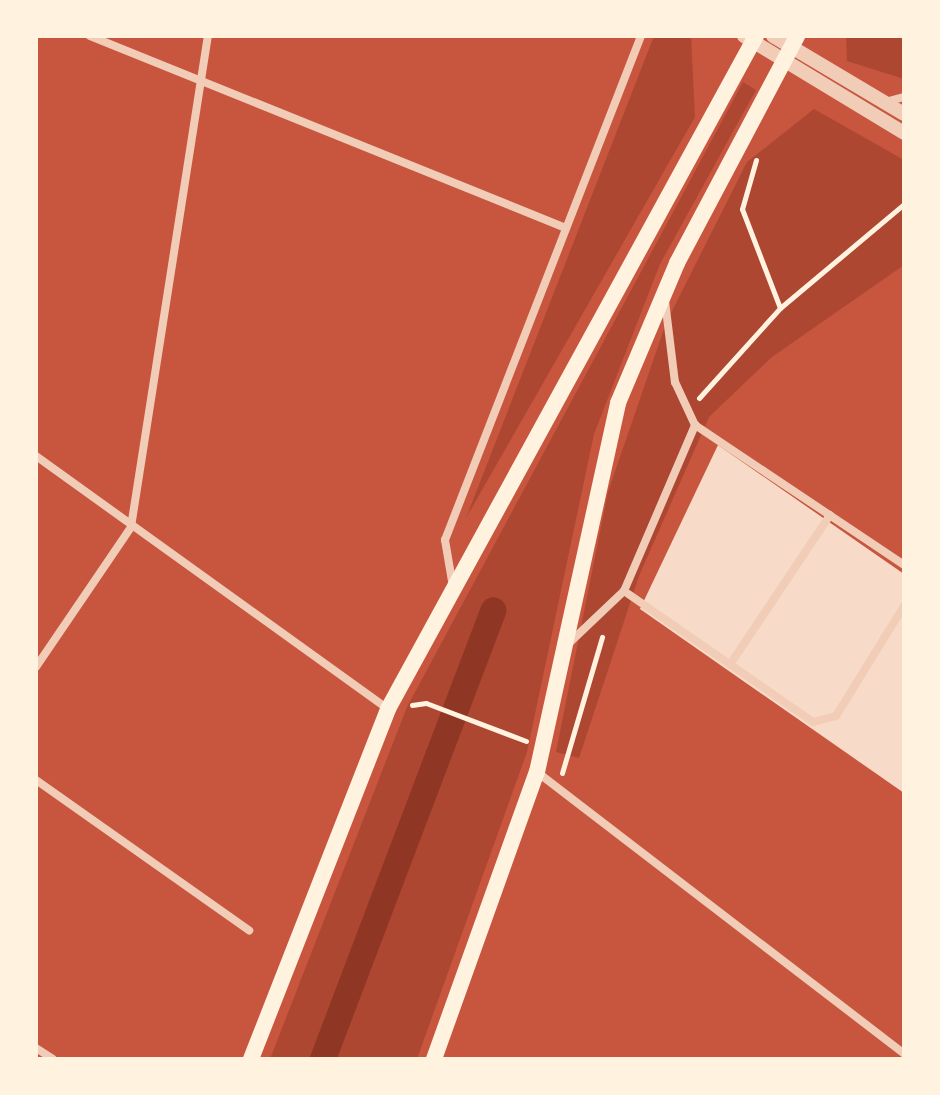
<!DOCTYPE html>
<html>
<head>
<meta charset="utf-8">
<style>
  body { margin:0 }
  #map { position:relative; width:940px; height:1095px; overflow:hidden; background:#c8553d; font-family:Barlow,sans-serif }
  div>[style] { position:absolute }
  .green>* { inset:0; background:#ae4732 }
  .canal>* { height:26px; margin:-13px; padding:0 13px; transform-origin:13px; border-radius:13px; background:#8f3625 }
  .building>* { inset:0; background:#f7dbc8 }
  .path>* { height:5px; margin:-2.5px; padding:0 2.5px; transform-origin:2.5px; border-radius:2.5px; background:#fff3e0 }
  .minor>* { height:8px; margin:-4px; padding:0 4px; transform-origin:4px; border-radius:4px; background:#f1ccb7 }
  .tertiary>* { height:14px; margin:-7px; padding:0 7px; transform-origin:7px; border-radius:7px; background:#f1ccb7 }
  .secondary>* { height:16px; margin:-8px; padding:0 8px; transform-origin:8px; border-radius:8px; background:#fff3e0 }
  span { translate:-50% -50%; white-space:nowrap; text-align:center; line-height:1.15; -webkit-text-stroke:7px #fff3e0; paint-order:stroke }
  .frame { position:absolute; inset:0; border:38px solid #fff3e0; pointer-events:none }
</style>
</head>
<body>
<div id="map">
  <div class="green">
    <div style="clip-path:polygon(654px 36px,691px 36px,695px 117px,466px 518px)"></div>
    <div style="clip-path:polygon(846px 36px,904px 36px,904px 79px,847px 61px)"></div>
    <div style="clip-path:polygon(743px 82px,756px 90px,660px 264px,594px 434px,527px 752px,417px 1059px,270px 1059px,407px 707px)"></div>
    <div style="clip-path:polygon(814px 109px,904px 160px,904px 265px,772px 357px,709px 417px,639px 576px,579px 758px,556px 752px,608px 492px,666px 323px,747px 162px)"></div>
  </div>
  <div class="canal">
    <div style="left:323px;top:1059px;width:480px;rotate:-69.2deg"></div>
  </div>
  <div class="building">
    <div style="clip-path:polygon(718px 445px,904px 574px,904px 793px,640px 609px)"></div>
  </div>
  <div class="path">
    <div style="left:756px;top:160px;width:51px;rotate:105.9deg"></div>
    <div style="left:742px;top:209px;width:106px;rotate:69deg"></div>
    <div style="left:699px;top:398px;width:121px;rotate:-48deg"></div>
    <div style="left:780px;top:308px;width:162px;rotate:-40deg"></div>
    <div style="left:412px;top:705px;width:14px;rotate:-8deg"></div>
    <div style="left:426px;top:703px;width:107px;rotate:20.8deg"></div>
    <div style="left:562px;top:773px;width:142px;rotate:-73.6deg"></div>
  </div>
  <div class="minor">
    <div style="left:90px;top:36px;width:513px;rotate:21.97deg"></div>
    <div style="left:885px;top:102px;width:20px;rotate:-15deg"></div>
    <div style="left:665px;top:301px;width:82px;rotate:83deg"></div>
    <div style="left:675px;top:382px;width:47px;rotate:65.1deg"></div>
    <div style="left:695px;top:425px;width:252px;rotate:33.8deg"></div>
    <div style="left:36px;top:456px;width:433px;rotate:35.7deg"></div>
    <div style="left:452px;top:581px;width:42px;rotate:-99.7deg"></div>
    <div style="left:445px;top:540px;width:541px;rotate:-68.75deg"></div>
    <div style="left:624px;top:591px;width:230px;rotate:34.7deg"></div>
    <div style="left:813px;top:722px;width:24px;rotate:-15deg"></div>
    <div style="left:836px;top:716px;width:129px;rotate:-58.3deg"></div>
    <div style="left:566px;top:646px;width:80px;rotate:-43.5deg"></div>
    <div style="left:624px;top:591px;width:181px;rotate:-66.8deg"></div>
    <div style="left:731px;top:663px;width:178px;rotate:-56.2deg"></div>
    <div style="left:36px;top:667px;width:169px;rotate:-55.8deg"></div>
    <div style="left:131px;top:527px;width:497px;rotate:-81.1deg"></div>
    <div style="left:537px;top:772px;width:463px;rotate:37.5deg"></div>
    <div style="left:36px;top:780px;width:261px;rotate:35.2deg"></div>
    <div style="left:36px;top:1048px;width:20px;rotate:33deg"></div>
  </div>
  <div class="tertiary">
    <div style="left:744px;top:36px;width:187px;rotate:31.2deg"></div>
    <div style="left:773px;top:36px;width:152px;rotate:30.8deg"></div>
  </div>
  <div class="secondary">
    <div style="left:251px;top:1059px;width:376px;rotate:-68.6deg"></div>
    <div style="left:388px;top:709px;width:767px;rotate:-61.33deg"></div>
    <div style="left:434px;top:1059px;width:305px;rotate:-70.3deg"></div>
    <div style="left:537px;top:772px;width:378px;rotate:-77.6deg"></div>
    <div style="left:618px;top:403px;width:152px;rotate:-67.1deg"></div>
    <div style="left:677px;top:263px;width:257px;rotate:-62.1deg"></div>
  </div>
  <div class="frame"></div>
</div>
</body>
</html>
